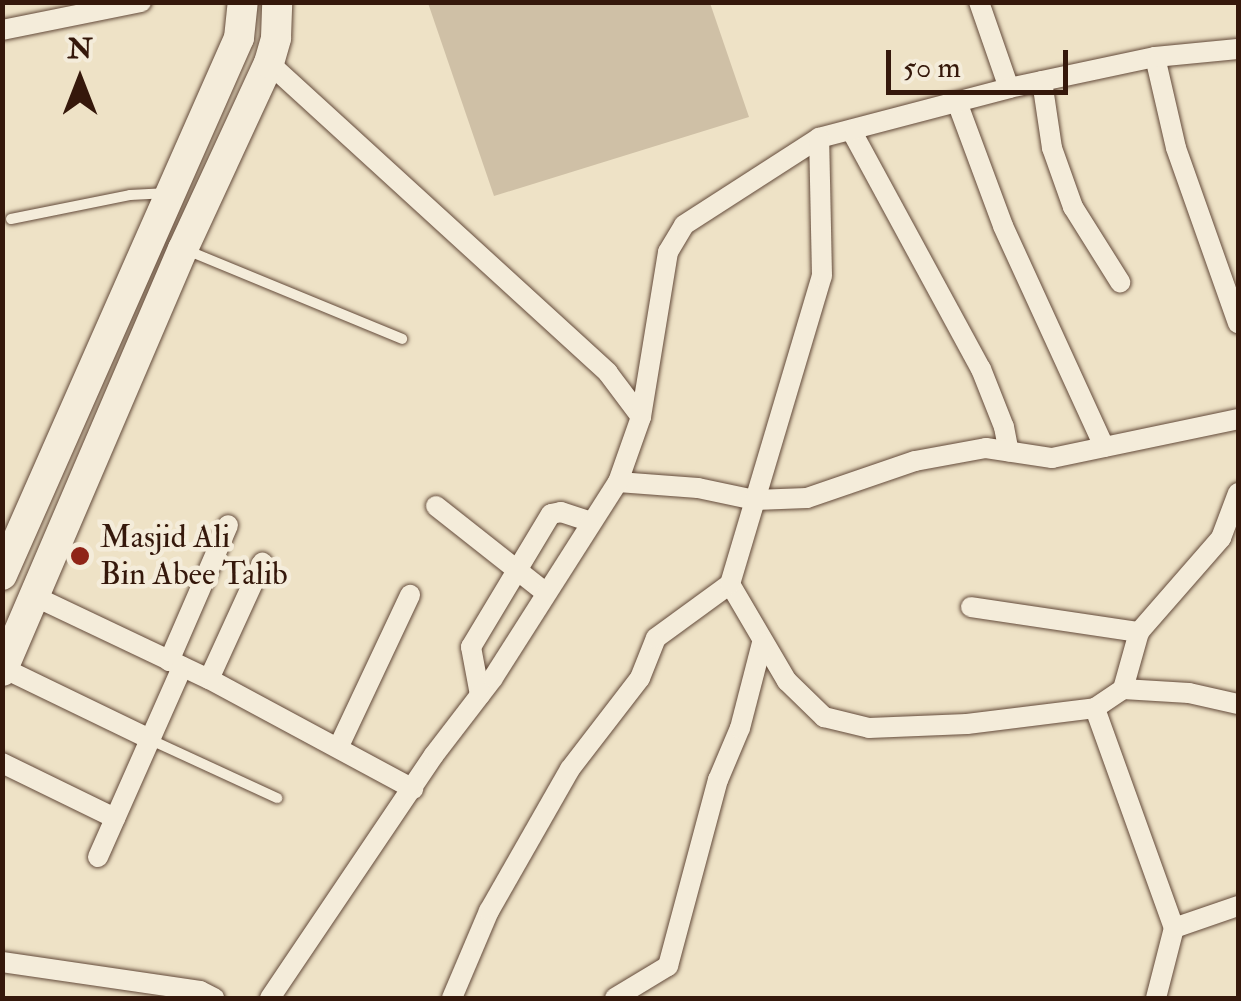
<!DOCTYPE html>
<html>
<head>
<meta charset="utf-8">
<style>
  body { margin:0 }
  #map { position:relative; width:1241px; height:1001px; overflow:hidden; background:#eee2c6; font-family:"IM FELL Double Pica",serif }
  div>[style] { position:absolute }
  .green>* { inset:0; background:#cfc0a6 }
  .roads { filter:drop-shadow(0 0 2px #634a3a) drop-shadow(0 0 2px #634a3a) }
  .service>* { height:10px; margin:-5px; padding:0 5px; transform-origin:5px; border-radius:5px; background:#f4ecda }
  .minor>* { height:20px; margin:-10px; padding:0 10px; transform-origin:10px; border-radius:10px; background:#f4ecda }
  .secondary>* { height:30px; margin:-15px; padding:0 15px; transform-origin:15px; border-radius:15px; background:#f4ecda }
  .dots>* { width:28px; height:28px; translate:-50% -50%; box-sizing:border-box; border:5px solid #f4ecda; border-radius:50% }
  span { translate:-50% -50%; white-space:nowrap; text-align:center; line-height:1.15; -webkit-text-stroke:9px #f4ecda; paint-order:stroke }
  .poi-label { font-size:32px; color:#35180b }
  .left { translate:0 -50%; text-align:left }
  .frame { position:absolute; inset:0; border:5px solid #35180b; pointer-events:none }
  .north { position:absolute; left:30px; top:30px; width:100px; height:100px; -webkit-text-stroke:8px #f4ecda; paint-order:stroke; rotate:0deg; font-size:28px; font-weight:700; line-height:40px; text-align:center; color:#35180b }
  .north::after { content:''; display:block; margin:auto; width:35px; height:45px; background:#35180b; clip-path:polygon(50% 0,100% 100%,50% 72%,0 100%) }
  .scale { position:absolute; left:886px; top:50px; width:182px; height:45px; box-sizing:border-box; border:5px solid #35180b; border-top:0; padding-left:12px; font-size:30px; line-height:35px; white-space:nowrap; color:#35180b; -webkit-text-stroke:8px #f4ecda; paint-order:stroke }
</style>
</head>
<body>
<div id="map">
  <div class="green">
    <div style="clip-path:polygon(428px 3px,710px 3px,749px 117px,494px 196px)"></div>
  </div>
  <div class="roads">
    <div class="service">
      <div style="left:11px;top:219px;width:121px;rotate:-11.4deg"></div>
      <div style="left:130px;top:195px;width:38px;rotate:-3deg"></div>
      <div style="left:184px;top:249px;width:236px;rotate:22.4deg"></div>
      <div style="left:151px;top:740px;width:139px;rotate:24.7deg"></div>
    </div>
    <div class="minor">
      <div style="left:979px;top:2px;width:91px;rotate:70.8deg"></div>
      <div style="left:2px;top:30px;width:142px;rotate:-11.4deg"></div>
      <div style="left:1155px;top:57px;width:93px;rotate:77deg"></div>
      <div style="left:1176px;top:148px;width:186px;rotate:70.5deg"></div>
      <div style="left:269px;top:63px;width:459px;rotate:42.4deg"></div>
      <div style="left:608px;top:373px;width:55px;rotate:53.1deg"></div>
      <div style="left:1042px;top:81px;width:68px;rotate:81.5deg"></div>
      <div style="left:1052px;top:148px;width:63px;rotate:70.4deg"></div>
      <div style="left:1073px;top:207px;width:89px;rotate:57.9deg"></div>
      <div style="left:957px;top:102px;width:132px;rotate:69.6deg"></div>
      <div style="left:1003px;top:226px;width:243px;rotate:65.4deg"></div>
      <div style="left:851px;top:130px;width:272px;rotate:61.5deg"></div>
      <div style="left:981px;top:369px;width:62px;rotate:68.4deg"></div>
      <div style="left:1004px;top:427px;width:25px;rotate:79deg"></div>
      <div style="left:618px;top:482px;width:80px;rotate:4.3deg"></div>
      <div style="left:698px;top:488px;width:58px;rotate:11.9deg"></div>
      <div style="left:755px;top:500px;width:52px;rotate:-2.2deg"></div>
      <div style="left:807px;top:498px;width:114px;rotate:-18.9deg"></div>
      <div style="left:915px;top:461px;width:72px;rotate:-10.4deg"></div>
      <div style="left:986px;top:448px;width:67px;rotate:8.6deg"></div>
      <div style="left:1052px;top:458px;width:190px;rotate:-11.8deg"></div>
      <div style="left:436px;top:506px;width:139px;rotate:38.3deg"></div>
      <div style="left:730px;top:584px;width:113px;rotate:59.6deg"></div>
      <div style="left:787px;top:681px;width:52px;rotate:44.2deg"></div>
      <div style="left:824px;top:717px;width:46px;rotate:13.7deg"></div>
      <div style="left:869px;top:728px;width:98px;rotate:-2.3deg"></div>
      <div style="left:967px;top:724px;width:129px;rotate:-7.1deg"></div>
      <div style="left:36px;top:597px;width:191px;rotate:25.4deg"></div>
      <div style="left:209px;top:679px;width:232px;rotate:28.3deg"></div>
      <div style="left:971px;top:607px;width:170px;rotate:8.5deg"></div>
      <div style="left:169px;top:661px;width:148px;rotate:-66.5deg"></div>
      <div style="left:3px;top:668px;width:163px;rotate:25.8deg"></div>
      <div style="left:209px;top:679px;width:128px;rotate:-65.4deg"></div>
      <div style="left:1123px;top:689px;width:66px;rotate:3.5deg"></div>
      <div style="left:1189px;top:693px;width:50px;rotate:12.7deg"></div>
      <div style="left:480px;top:695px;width:49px;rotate:-100.6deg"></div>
      <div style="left:471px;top:647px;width:155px;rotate:-59deg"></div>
      <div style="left:551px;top:514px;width:10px;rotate:-11deg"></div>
      <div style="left:561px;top:512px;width:32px;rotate:18deg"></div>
      <div style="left:339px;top:746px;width:167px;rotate:-64.8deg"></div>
      <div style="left:2px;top:763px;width:126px;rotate:26deg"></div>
      <div style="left:98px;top:857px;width:208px;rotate:-66.1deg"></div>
      <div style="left:1174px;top:928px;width:68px;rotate:-19deg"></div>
      <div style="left:2px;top:962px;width:200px;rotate:8.3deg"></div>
      <div style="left:200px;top:991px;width:16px;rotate:27deg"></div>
      <div style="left:270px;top:998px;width:293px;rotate:-56deg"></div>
      <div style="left:434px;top:755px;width:97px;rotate:-52.5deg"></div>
      <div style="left:493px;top:678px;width:232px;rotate:-57.5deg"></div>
      <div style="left:618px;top:482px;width:69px;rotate:-70.5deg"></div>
      <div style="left:641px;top:417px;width:167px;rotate:-80.7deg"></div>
      <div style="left:668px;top:252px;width:31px;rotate:-59deg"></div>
      <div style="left:684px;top:225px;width:161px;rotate:-32.8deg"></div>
      <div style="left:819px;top:138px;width:196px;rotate:-14.7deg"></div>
      <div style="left:1009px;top:88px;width:149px;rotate:-12deg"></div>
      <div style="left:1155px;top:57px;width:83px;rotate:-5.5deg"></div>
      <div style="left:452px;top:998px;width:95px;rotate:-67deg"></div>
      <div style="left:489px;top:911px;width:163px;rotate:-60.3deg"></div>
      <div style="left:570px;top:769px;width:115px;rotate:-52.4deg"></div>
      <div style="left:640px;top:678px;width:43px;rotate:-68.2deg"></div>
      <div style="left:656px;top:638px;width:92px;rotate:-36.1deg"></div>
      <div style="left:730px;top:584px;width:321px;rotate:-73.4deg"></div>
      <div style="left:822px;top:276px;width:138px;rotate:-91.2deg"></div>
      <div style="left:615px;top:998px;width:62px;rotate:-31.1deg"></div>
      <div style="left:668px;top:966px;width:193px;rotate:-75deg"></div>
      <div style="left:718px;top:780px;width:56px;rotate:-67.1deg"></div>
      <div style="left:740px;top:728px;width:88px;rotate:-75.5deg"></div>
      <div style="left:1156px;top:998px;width:72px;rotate:-75.6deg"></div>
      <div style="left:1174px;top:928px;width:234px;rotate:-109.8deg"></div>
      <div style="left:1095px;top:708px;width:34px;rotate:-34deg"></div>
      <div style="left:1123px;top:689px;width:59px;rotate:-74.3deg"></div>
      <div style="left:1139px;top:632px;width:125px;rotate:-48.9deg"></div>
      <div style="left:1221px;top:538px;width:48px;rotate:-69.3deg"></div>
    </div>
    <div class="secondary">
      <div style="left:2px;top:575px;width:587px;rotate:-66.19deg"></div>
      <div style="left:239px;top:38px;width:36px;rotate:-84deg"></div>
      <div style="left:2px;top:671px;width:459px;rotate:-66.8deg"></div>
      <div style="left:183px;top:249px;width:205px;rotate:-65.2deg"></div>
      <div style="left:269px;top:63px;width:26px;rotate:-74deg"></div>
      <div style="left:276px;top:38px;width:36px;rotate:-88deg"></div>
    </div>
  </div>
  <div class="dots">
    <div style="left:80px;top:556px;background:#8f2418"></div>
  </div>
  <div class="poi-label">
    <span class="left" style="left:100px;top:556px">Masjid Ali<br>Bin Abee Talib</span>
  </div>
  <div class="frame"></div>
  <div class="north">N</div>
  <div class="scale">50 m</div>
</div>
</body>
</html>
